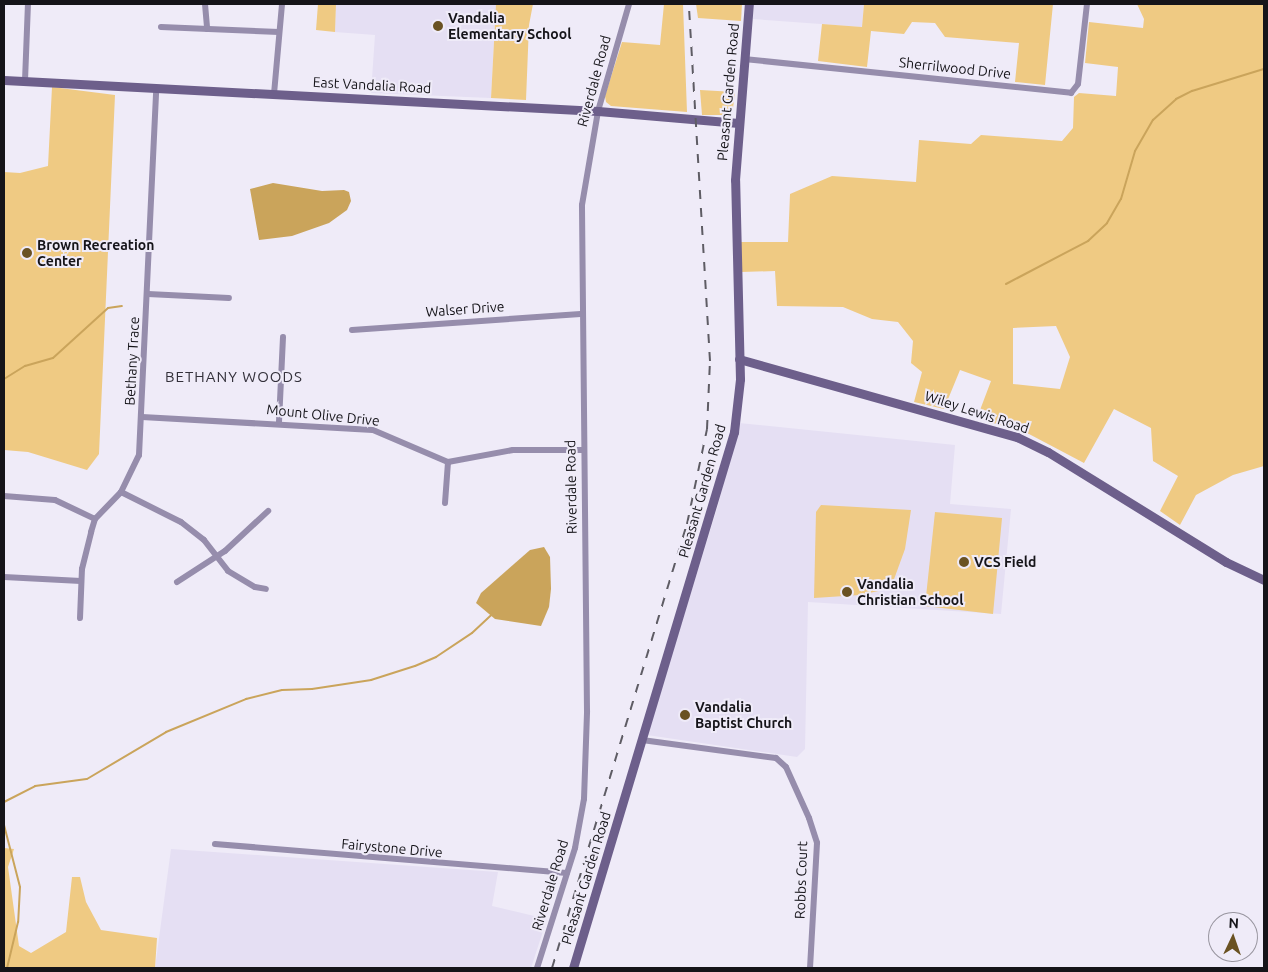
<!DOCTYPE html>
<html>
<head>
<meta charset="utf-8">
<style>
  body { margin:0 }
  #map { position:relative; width:1268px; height:972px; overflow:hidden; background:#efebf8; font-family:Ubuntu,sans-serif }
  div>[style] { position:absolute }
  .built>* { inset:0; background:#e5dff3 }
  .green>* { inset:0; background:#efca83 }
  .water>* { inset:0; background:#caa45b }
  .stream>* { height:2px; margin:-1px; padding:0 1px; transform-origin:1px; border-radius:1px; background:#caa45b }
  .street>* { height:6px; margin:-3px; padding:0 3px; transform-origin:3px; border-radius:3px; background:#968dac }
  .secondary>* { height:9px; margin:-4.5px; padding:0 4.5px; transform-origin:4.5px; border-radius:4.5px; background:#6d5f8b }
  .rail>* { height:2px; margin-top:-1px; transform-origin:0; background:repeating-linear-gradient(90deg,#5e5c64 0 9px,transparent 0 18px) }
  .dots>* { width:14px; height:14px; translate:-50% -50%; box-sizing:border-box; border:2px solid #efebf8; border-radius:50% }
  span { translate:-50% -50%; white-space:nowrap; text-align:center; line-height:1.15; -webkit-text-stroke:4px #efebf8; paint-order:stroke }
  .poi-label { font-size:14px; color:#151419; font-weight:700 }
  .left { translate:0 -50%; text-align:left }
  .street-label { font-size:14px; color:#151419 }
  .neighbourhood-label { font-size:15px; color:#33303a; letter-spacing:1px }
  .frame { position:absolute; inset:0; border:5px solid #151419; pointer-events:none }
  .north { position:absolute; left:1208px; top:912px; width:50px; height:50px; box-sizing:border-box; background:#efebf8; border:1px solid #98959f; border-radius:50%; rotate:3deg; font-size:14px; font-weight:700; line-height:20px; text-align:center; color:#151419 }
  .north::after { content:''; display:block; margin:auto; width:18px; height:22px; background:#6a5222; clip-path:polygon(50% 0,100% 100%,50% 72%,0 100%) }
</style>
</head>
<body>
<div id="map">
  <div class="built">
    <div style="clip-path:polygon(336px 4px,496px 4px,491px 98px,371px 93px,375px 35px,335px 32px)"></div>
    <div style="clip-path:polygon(754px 4px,864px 4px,862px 27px,753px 19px)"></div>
    <div style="clip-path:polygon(739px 423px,955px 445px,950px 504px,1011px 509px,1001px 614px,808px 602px,805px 749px,797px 757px,647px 735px,718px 505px)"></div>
    <div style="clip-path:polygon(171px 849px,498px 872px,492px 906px,547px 919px,531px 968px,155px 968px)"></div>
  </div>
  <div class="green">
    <div style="clip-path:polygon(318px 4px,336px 4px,335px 32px,316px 30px)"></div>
    <div style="clip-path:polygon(496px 4px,533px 4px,529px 25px,526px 100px,491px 98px)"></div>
    <div style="clip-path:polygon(664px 4px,683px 4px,687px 112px,611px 106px,606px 102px,605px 96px,622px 42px,660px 45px)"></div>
    <div style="clip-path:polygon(696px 4px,742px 4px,741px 21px,698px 18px)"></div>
    <div style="clip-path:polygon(864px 4px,1053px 4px,1045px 85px,1015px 82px,1019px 43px,945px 37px,935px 23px,912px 22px,904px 34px,871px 31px,867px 67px,818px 61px,822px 24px,862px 27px)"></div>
    <div style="clip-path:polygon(evenodd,1137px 4px,1264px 4px,1264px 466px,1233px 475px,1196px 495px,1180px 525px,1160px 511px,1178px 476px,1153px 461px,1151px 428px,1114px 409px,1084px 463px,1029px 434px,977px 418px,991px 381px,960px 370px,944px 409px,914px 402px,922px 372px,911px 363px,913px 341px,898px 322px,872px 319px,843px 307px,777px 306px,775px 271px,741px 272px,740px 242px,788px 242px,790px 194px,832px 176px,916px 182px,919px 140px,971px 144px,981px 135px,1062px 141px,1073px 128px,1074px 97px,1079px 93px,1116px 96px,1118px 67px,1085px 63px,1089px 22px,1143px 28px,1144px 19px,1137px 4px,1056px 326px,1070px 357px,1060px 389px,1013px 384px,1013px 328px,1056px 326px)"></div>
    <div style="clip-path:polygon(52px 87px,115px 95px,99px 454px,87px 470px,28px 452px,4px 450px,4px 172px,20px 173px,48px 166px)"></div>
    <div style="clip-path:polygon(700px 90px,735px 92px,733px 108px,725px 115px,702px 115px)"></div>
    <div style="clip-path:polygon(821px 505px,911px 510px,905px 549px,893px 582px,883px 590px,860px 595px,814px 598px,816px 512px)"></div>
    <div style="clip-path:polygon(935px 512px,1002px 518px,993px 614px,925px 606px)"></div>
    <div style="clip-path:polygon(4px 848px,14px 849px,8px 867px,19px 946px,31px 953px,66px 932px,72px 877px,80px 877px,86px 902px,101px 930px,157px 938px,155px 968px,4px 968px)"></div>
  </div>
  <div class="water">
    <div style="clip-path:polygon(273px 183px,322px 191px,344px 190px,349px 192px,351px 201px,347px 210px,329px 223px,292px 236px,259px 240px,250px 189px)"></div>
    <div style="clip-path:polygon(544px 547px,550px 557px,551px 589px,549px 607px,541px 626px,495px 619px,476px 603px,481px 593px,530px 550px)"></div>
  </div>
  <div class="stream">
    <div style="left:1006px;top:284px;width:93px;rotate:-27.7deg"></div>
    <div style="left:1088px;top:241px;width:26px;rotate:-43deg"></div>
    <div style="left:1107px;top:223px;width:28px;rotate:-60deg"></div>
    <div style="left:1121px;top:199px;width:50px;rotate:-73.7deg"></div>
    <div style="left:1135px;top:151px;width:36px;rotate:-60deg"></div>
    <div style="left:1153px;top:120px;width:31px;rotate:-42deg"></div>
    <div style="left:1176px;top:99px;width:18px;rotate:-27deg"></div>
    <div style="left:1192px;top:91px;width:75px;rotate:-17deg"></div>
    <div style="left:4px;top:379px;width:25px;rotate:-32deg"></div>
    <div style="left:25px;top:366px;width:29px;rotate:-16deg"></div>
    <div style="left:53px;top:358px;width:74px;rotate:-42.3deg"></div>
    <div style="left:108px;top:308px;width:14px;rotate:-8deg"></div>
    <div style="left:4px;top:802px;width:35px;rotate:-27deg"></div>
    <div style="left:35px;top:786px;width:52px;rotate:-7.7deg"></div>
    <div style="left:87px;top:779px;width:92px;rotate:-30.7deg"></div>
    <div style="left:166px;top:732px;width:87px;rotate:-22.4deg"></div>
    <div style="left:246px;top:699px;width:37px;rotate:-14deg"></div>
    <div style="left:282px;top:690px;width:30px;rotate:-2deg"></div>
    <div style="left:312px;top:689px;width:60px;rotate:-8.7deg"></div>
    <div style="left:371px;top:680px;width:46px;rotate:-17.7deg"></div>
    <div style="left:415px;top:666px;width:23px;rotate:-23deg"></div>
    <div style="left:436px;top:657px;width:43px;rotate:-33.7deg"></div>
    <div style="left:472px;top:633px;width:26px;rotate:-43deg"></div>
    <div style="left:4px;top:825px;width:64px;rotate:75.5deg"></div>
    <div style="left:20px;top:887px;width:35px;rotate:93deg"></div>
    <div style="left:18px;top:922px;width:47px;rotate:103.4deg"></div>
  </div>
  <div class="street">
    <div style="left:205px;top:4px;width:25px;rotate:85deg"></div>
    <div style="left:161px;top:27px;width:118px;rotate:2.4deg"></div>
    <div style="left:744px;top:59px;width:329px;rotate:5.9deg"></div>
    <div style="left:1071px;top:93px;width:11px;rotate:-52deg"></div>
    <div style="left:1078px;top:84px;width:81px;rotate:-83.6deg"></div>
    <div style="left:25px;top:81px;width:77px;rotate:-87.8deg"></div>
    <div style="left:274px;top:94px;width:90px;rotate:-84.9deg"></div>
    <div style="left:148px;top:294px;width:81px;rotate:2.8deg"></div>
    <div style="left:352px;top:330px;width:229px;rotate:-4deg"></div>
    <div style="left:142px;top:417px;width:231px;rotate:3.2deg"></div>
    <div style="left:373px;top:430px;width:82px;rotate:23.1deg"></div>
    <div style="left:448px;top:462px;width:66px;rotate:-10.5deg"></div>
    <div style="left:513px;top:450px;width:70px"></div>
    <div style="left:279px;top:422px;width:85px;rotate:-87.3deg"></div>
    <div style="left:121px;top:492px;width:67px;rotate:26.6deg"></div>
    <div style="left:181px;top:522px;width:29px;rotate:38deg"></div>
    <div style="left:204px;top:540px;width:39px;rotate:52deg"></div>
    <div style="left:228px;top:571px;width:31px;rotate:31deg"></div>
    <div style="left:255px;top:587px;width:11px;rotate:10deg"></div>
    <div style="left:4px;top:496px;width:51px;rotate:4.5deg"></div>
    <div style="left:55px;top:500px;width:44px;rotate:25.4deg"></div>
    <div style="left:445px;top:503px;width:41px;rotate:-85.8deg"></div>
    <div style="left:4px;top:577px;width:77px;rotate:3deg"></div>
    <div style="left:177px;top:582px;width:57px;rotate:-32.9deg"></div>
    <div style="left:225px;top:551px;width:59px;rotate:-42.9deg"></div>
    <div style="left:80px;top:618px;width:49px;rotate:-87.7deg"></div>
    <div style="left:82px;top:569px;width:38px;rotate:-76deg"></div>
    <div style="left:91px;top:532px;width:14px;rotate:-73deg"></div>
    <div style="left:95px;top:519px;width:37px;rotate:-46deg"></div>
    <div style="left:121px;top:492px;width:41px;rotate:-64.1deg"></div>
    <div style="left:139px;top:455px;width:367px;rotate:-87.3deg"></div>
    <div style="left:642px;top:740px;width:135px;rotate:7.7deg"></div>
    <div style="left:776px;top:758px;width:13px;rotate:42deg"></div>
    <div style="left:786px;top:767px;width:56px;rotate:65.7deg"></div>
    <div style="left:809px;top:818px;width:26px;rotate:72deg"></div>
    <div style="left:817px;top:843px;width:125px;rotate:93.2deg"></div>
    <div style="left:215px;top:844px;width:353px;rotate:4.7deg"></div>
    <div style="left:537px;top:968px;width:126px;rotate:-72.4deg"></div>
    <div style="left:575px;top:848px;width:50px;rotate:-79.6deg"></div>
    <div style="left:584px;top:799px;width:88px;rotate:-88deg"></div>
    <div style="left:587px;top:711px;width:506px;rotate:-90.57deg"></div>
    <div style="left:582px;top:205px;width:95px;rotate:-80.3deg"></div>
    <div style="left:598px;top:111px;width:111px;rotate:-73.8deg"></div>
  </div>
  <div class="secondary">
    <div style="left:4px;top:80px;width:595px;rotate:2.99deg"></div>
    <div style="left:598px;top:111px;width:141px;rotate:4.9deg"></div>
    <div style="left:739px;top:359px;width:289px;rotate:15.7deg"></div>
    <div style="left:1017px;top:437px;width:34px;rotate:26deg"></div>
    <div style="left:1048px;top:452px;width:209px;rotate:31.7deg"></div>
    <div style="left:1226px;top:562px;width:42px;rotate:25.3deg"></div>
    <div style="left:573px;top:968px;width:560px;rotate:-73.28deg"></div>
    <div style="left:734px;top:432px;width:53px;rotate:-83.5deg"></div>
    <div style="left:740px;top:379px;width:199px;rotate:-91.4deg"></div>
    <div style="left:735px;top:180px;width:177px;rotate:-85.5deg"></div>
  </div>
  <div class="rail">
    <div style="left:552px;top:968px;width:464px;rotate:-73.1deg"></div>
    <div style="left:687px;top:524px;width:97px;rotate:-78.1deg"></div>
    <div style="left:707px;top:429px;width:68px;rotate:-87.5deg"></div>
    <div style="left:710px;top:361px;width:358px;rotate:-93.4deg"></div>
  </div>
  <div class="dots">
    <div style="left:438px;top:26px;background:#6a5222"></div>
    <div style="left:27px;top:253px;background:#6a5222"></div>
    <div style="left:964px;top:562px;background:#6a5222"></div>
    <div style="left:847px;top:592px;background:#6a5222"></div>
    <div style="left:685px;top:715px;background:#6a5222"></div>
  </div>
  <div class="poi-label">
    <span class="left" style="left:448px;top:26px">Vandalia<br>Elementary School</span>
    <span class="left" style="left:37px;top:253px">Brown Recreation<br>Center</span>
    <span class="left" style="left:974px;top:562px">VCS Field</span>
    <span class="left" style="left:857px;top:592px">Vandalia<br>Christian School</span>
    <span class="left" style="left:695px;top:715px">Vandalia<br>Baptist Church</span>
  </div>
  <div class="street-label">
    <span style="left:955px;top:68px;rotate:6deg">Sherrilwood Drive</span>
    <span style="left:594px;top:81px;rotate:-75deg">Riverdale Road</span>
    <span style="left:372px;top:85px;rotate:3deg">East Vandalia Road</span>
    <span style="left:728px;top:92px;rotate:-85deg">Pleasant Garden Road</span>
    <span style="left:465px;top:309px;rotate:-4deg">Walser Drive</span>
    <span style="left:132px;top:361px;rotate:-87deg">Bethany Trace</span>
    <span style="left:977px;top:412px;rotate:18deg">Wiley Lewis Road</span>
    <span style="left:323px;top:415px;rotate:6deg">Mount Olive Drive</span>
    <span style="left:571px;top:487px;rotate:-91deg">Riverdale Road</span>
    <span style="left:702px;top:491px;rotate:-74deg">Pleasant Garden Road</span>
    <span style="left:392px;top:848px;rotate:5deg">Fairystone Drive</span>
    <span style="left:586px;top:878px;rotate:-73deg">Pleasant Garden Road</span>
    <span style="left:801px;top:880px;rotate:-88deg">Robbs Court</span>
    <span style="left:550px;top:885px;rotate:-73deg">Riverdale Road</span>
  </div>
  <div class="neighbourhood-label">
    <span style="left:234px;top:377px">BETHANY WOODS</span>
  </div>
  <div class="frame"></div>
  <div class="north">N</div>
</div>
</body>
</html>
